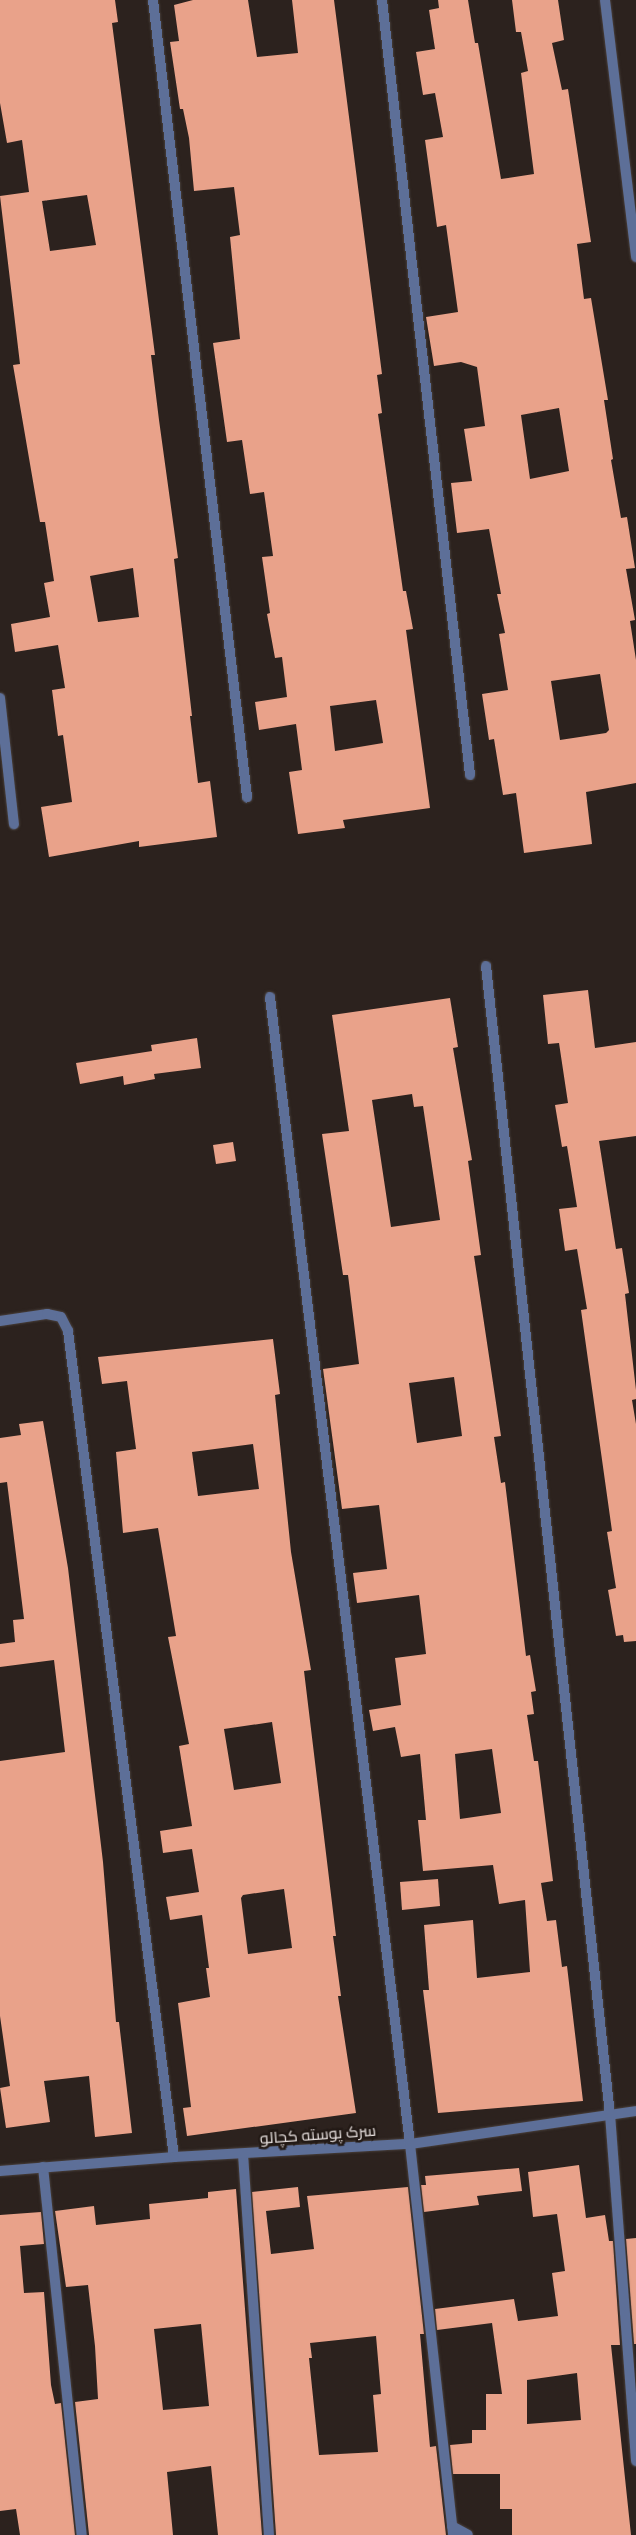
<!DOCTYPE html>
<html>
<head>
<meta charset="utf-8">
<style>
  body { margin:0 }
  #map { position:relative; width:636px; height:2535px; overflow:hidden; background:#2c221e; font-family:Karla,Cairo,sans-serif }
  div>[style] { position:absolute }
  .building>* { inset:0; background:#e9a28a }
  .roads { filter:drop-shadow(0 0 1px #49403c) drop-shadow(0 0 1px #49403c) }
  .minor>* { height:10px; margin:-5px; padding:0 5px; transform-origin:5px; border-radius:5px; background:#5d6f98 }
  span { translate:-50% -50%; white-space:nowrap; text-align:center; line-height:1.15; -webkit-text-stroke:5px #221915; paint-order:stroke }
  .street-label { font-size:16px; color:#e4dddb }
</style>
</head>
<body>
<div id="map">
  <div class="building">
    <div style="clip-path:polygon(evenodd,0 0,115px 0,118px 22px,112px 23px,155px 355px,151px 355px,159px 420px,178px 558px,174px 559px,192px 716px,190px 716px,198px 783px,210px 781px,217px 837px,139px 847px,139px 841px,49px 857px,41px 807px,72px 802px,63px 735px,58px 736px,52px 690px,65px 688px,58px 645px,15px 652px,11px 624px,50px 617px,44px 583px,54px 581px,45px 522px,40px 522px,13px 365px,20px 364px,0 196px,29px 192px,22px 140px,7px 143px,0 103px,0 0,87px 195px,96px 245px,50px 251px,42px 201px,87px 195px,0 0,133px 568px,139px 617px,98px 622px,90px 576px,133px 568px)"></div>
    <div style="clip-path:polygon(evenodd,193px 0,248px 0,257px 57px,298px 53px,292px 0,334px 0,382px 374px,377px 375px,382px 413px,378px 414px,403px 591px,406px 591px,413px 629px,406px 630px,430px 808px,343px 820px,345px 828px,298px 834px,289px 772px,302px 770px,296px 724px,259px 730px,255px 702px,287px 697px,282px 657px,275px 658px,267px 614px,270px 613px,262px 557px,273px 556px,264px 492px,250px 494px,242px 440px,227px 442px,213px 343px,240px 339px,230px 237px,240px 235px,234px 187px,194px 191px,189px 138px,183px 109px,180px 109px,170px 42px,179px 41px,174px 5px,193px 0,376px 700px,383px 743px,335px 751px,330px 706px,376px 700px)"></div>
    <div style="clip-path:polygon(evenodd,438px 0,468px 0,475px 43px,478px 43px,501px 179px,534px 174px,521px 73px,528px 71px,521px 32px,516px 32px,512px 0,558px 0,564px 40px,552px 43px,562px 90px,568px 89px,591px 242px,577px 244px,584px 299px,591px 298px,608px 400px,604px 400px,613px 459px,611px 460px,621px 518px,627px 517px,635px 568px,626px 569px,635px 620px,630px 621px,636px 660px,636px 783px,586px 792px,592px 844px,524px 853px,516px 793px,503px 795px,494px 739px,489px 740px,482px 694px,508px 690px,499px 634px,505px 633px,497px 594px,501px 594px,489px 529px,457px 533px,451px 483px,472px 481px,464px 429px,485px 426px,477px 367px,461px 362px,434px 366px,426px 317px,458px 312px,446px 225px,437px 227px,425px 140px,443px 137px,435px 93px,423px 95px,416px 52px,435px 49px,429px 10px,439px 8px,438px 0,559px 408px,569px 471px,530px 479px,521px 415px,559px 408px,438px 0,600px 674px,609px 730px,606px 733px,560px 740px,551px 681px,600px 674px)"></div>
    <div style="clip-path:polygon(588px 990px,595px 1048px,636px 1042px,636px 1136px,599px 1141px,616px 1249px,622px 1248px,629px 1293px,625px 1294px,636px 1390px,636px 1399px,632px 1400px,636px 1424px,636px 1641px,624px 1642px,623px 1635px,616px 1636px,608px 1590px,616px 1588px,607px 1532px,612px 1531px,581px 1310px,587px 1309px,577px 1249px,565px 1251px,559px 1209px,577px 1207px,567px 1146px,562px 1147px,555px 1105px,568px 1103px,559px 1043px,548px 1044px,543px 995px)"></div>
    <div style="clip-path:polygon(evenodd,450px 998px,458px 1047px,453px 1048px,472px 1160px,468px 1161px,481px 1255px,474px 1256px,501px 1436px,494px 1437px,501px 1483px,505px 1482px,526px 1656px,530px 1655px,536px 1691px,531px 1692px,534px 1714px,527px 1715px,534px 1761px,538px 1761px,553px 1881px,541px 1883px,547px 1921px,556px 1920px,562px 1967px,567px 1966px,583px 2101px,438px 2113px,423px 1990px,429px 1990px,424px 1925px,473px 1920px,477px 1978px,530px 1972px,525px 1900px,499px 1904px,493px 1865px,423px 1871px,418px 1820px,426px 1820px,420px 1754px,401px 1757px,395px 1727px,373px 1731px,369px 1710px,401px 1705px,395px 1658px,426px 1654px,419px 1595px,357px 1603px,353px 1573px,387px 1569px,379px 1505px,342px 1509px,323px 1369px,359px 1364px,348px 1275px,343px 1275px,322px 1134px,349px 1131px,332px 1015px,450px 998px,412px 1094px,414px 1107px,423px 1106px,440px 1220px,391px 1227px,372px 1100px,412px 1094px,450px 998px,454px 1377px,462px 1436px,417px 1443px,409px 1383px,454px 1377px,450px 998px,492px 1749px,501px 1813px,460px 1819px,455px 1754px,492px 1749px)"></div>
    <div style="clip-path:polygon(197px 1038px,201px 1068px,154px 1074px,155px 1079px,124px 1085px,123px 1076px,80px 1084px,76px 1063px,152px 1051px,151px 1045px)"></div>
    <div style="clip-path:polygon(233px 1142px,236px 1161px,216px 1164px,213px 1145px)"></div>
    <div style="clip-path:polygon(evenodd,273px 1339px,280px 1394px,275px 1395px,291px 1552px,311px 1670px,304px 1671px,336px 1936px,333px 1936px,341px 1996px,338px 1996px,356px 2113px,187px 2136px,183px 2108px,191px 2107px,178px 2003px,210px 1997px,206px 1968px,209px 1968px,202px 1915px,170px 1920px,166px 1897px,199px 1892px,192px 1849px,163px 1853px,160px 1831px,192px 1826px,179px 1746px,189px 1744px,168px 1637px,176px 1636px,158px 1528px,123px 1533px,116px 1452px,136px 1449px,127px 1381px,102px 1384px,98px 1357px,273px 1339px,253px 1444px,259px 1489px,198px 1496px,192px 1452px,253px 1444px,273px 1339px,272px 1722px,281px 1783px,234px 1790px,224px 1729px,272px 1722px,273px 1339px,284px 1889px,292px 1948px,248px 1954px,241px 1898px,243px 1895px,284px 1889px)"></div>
    <div style="clip-path:polygon(43px 1421px,68px 1568px,103px 1862px,116px 2022px,119px 2022px,132px 2133px,95px 2137px,89px 2076px,44px 2081px,50px 2122px,6px 2128px,0 2088px,10px 2086px,0 2016px,0 1761px,65px 1752px,54px 1660px,0 1667px,0 1644px,15px 1642px,13px 1620px,24px 1619px,7px 1482px,0 1483px,0 1438px,21px 1435px,19px 1424px)"></div>
    <div style="clip-path:polygon(438px 1879px,440px 1906px,402px 1910px,400px 1882px)"></div>
    <div style="clip-path:polygon(evenodd,579px 2165px,586px 2218px,605px 2215px,609px 2241px,613px 2241px,620px 2345px,611px 2345px,631px 2535px,512px 2535px,512px 2509px,500px 2509px,500px 2474px,453px 2474px,450px 2445px,472px 2443px,472px 2430px,486px 2430px,486px 2394px,502px 2394px,492px 2323px,437px 2330px,435px 2309px,514px 2299px,518px 2321px,558px 2316px,552px 2273px,565px 2271px,557px 2214px,533px 2217px,528px 2172px,579px 2165px,577px 2373px,581px 2420px,527px 2424px,527px 2380px,577px 2373px)"></div>
    <div style="clip-path:polygon(519px 2168px,522px 2191px,477px 2196px,479px 2205px,424px 2212px,421px 2185px,426px 2185px,425px 2176px)"></div>
    <div style="clip-path:polygon(evenodd,298px 2187px,300px 2207px,266px 2211px,271px 2254px,314px 2249px,307px 2196px,408px 2187px,424px 2334px,420px 2334px,430px 2447px,436px 2446px,446px 2535px,276px 2535px,252px 2192px,298px 2187px,376px 2336px,381px 2394px,373px 2395px,378px 2452px,319px 2455px,309px 2358px,312px 2358px,310px 2343px,376px 2336px)"></div>
    <div style="clip-path:polygon(evenodd,236px 2189px,262px 2535px,218px 2535px,211px 2466px,167px 2472px,173px 2535px,89px 2535px,75px 2402px,98px 2399px,95px 2346px,88px 2285px,66px 2287px,55px 2211px,94px 2206px,96px 2225px,150px 2219px,149px 2204px,208px 2198px,208px 2192px,236px 2189px,201px 2324px,209px 2406px,163px 2410px,154px 2329px,201px 2324px)"></div>
    <div style="clip-path:polygon(41px 2212px,44px 2244px,20px 2246px,24px 2293px,44px 2292px,51px 2385px,55px 2404px,61px 2403px,75px 2535px,20px 2535px,16px 2509px,0 2511px,0 2215px)"></div>
    <div style="clip-path:polygon(636px 2238px,636px 2344px,634px 2344px,626px 2239px)"></div>
  </div>
  <div class="roads">
    <div class="minor">
      <div style="left:153px;top:0;width:803px;rotate:83.27deg"></div>
      <div style="left:382px;top:0;width:780px;rotate:83.52deg"></div>
      <div style="left:605px;top:0;width:259px;rotate:83.1deg"></div>
      <div style="left:0;top:698px;width:127px;rotate:83.7deg"></div>
      <div style="left:486px;top:966px;width:1155px;rotate:83.84deg"></div>
      <div style="left:610px;top:2114px;width:348px;rotate:85.7deg"></div>
      <div style="left:270px;top:997px;width:1156px;rotate:83.04deg"></div>
      <div style="left:410px;top:2144px;width:393px;rotate:83.7deg"></div>
      <div style="left:0;top:1321px;width:48px;rotate:-8.5deg"></div>
      <div style="left:47px;top:1314px;width:14px;rotate:12deg"></div>
      <div style="left:61px;top:1317px;width:16px;rotate:63deg"></div>
      <div style="left:68px;top:1331px;width:833px;rotate:82.69deg"></div>
      <div style="left:243px;top:2154px;width:382px;rotate:86.1deg"></div>
      <div style="left:43px;top:2167px;width:370px;rotate:84deg"></div>
      <div style="left:0;top:2171px;width:175px;rotate:-4.6deg"></div>
      <div style="left:174px;top:2157px;width:236px;rotate:-3.2deg"></div>
      <div style="left:410px;top:2144px;width:228px;rotate:-8.3deg"></div>
      <div style="left:452px;top:2526px;width:18px;rotate:29deg"></div>
    </div>
  </div>
  <div class="street-label">
    <span style="left:318px;top:2135px;rotate:-4deg">سرک پوسته کچالو</span>
  </div>
</div>
</body>
</html>
